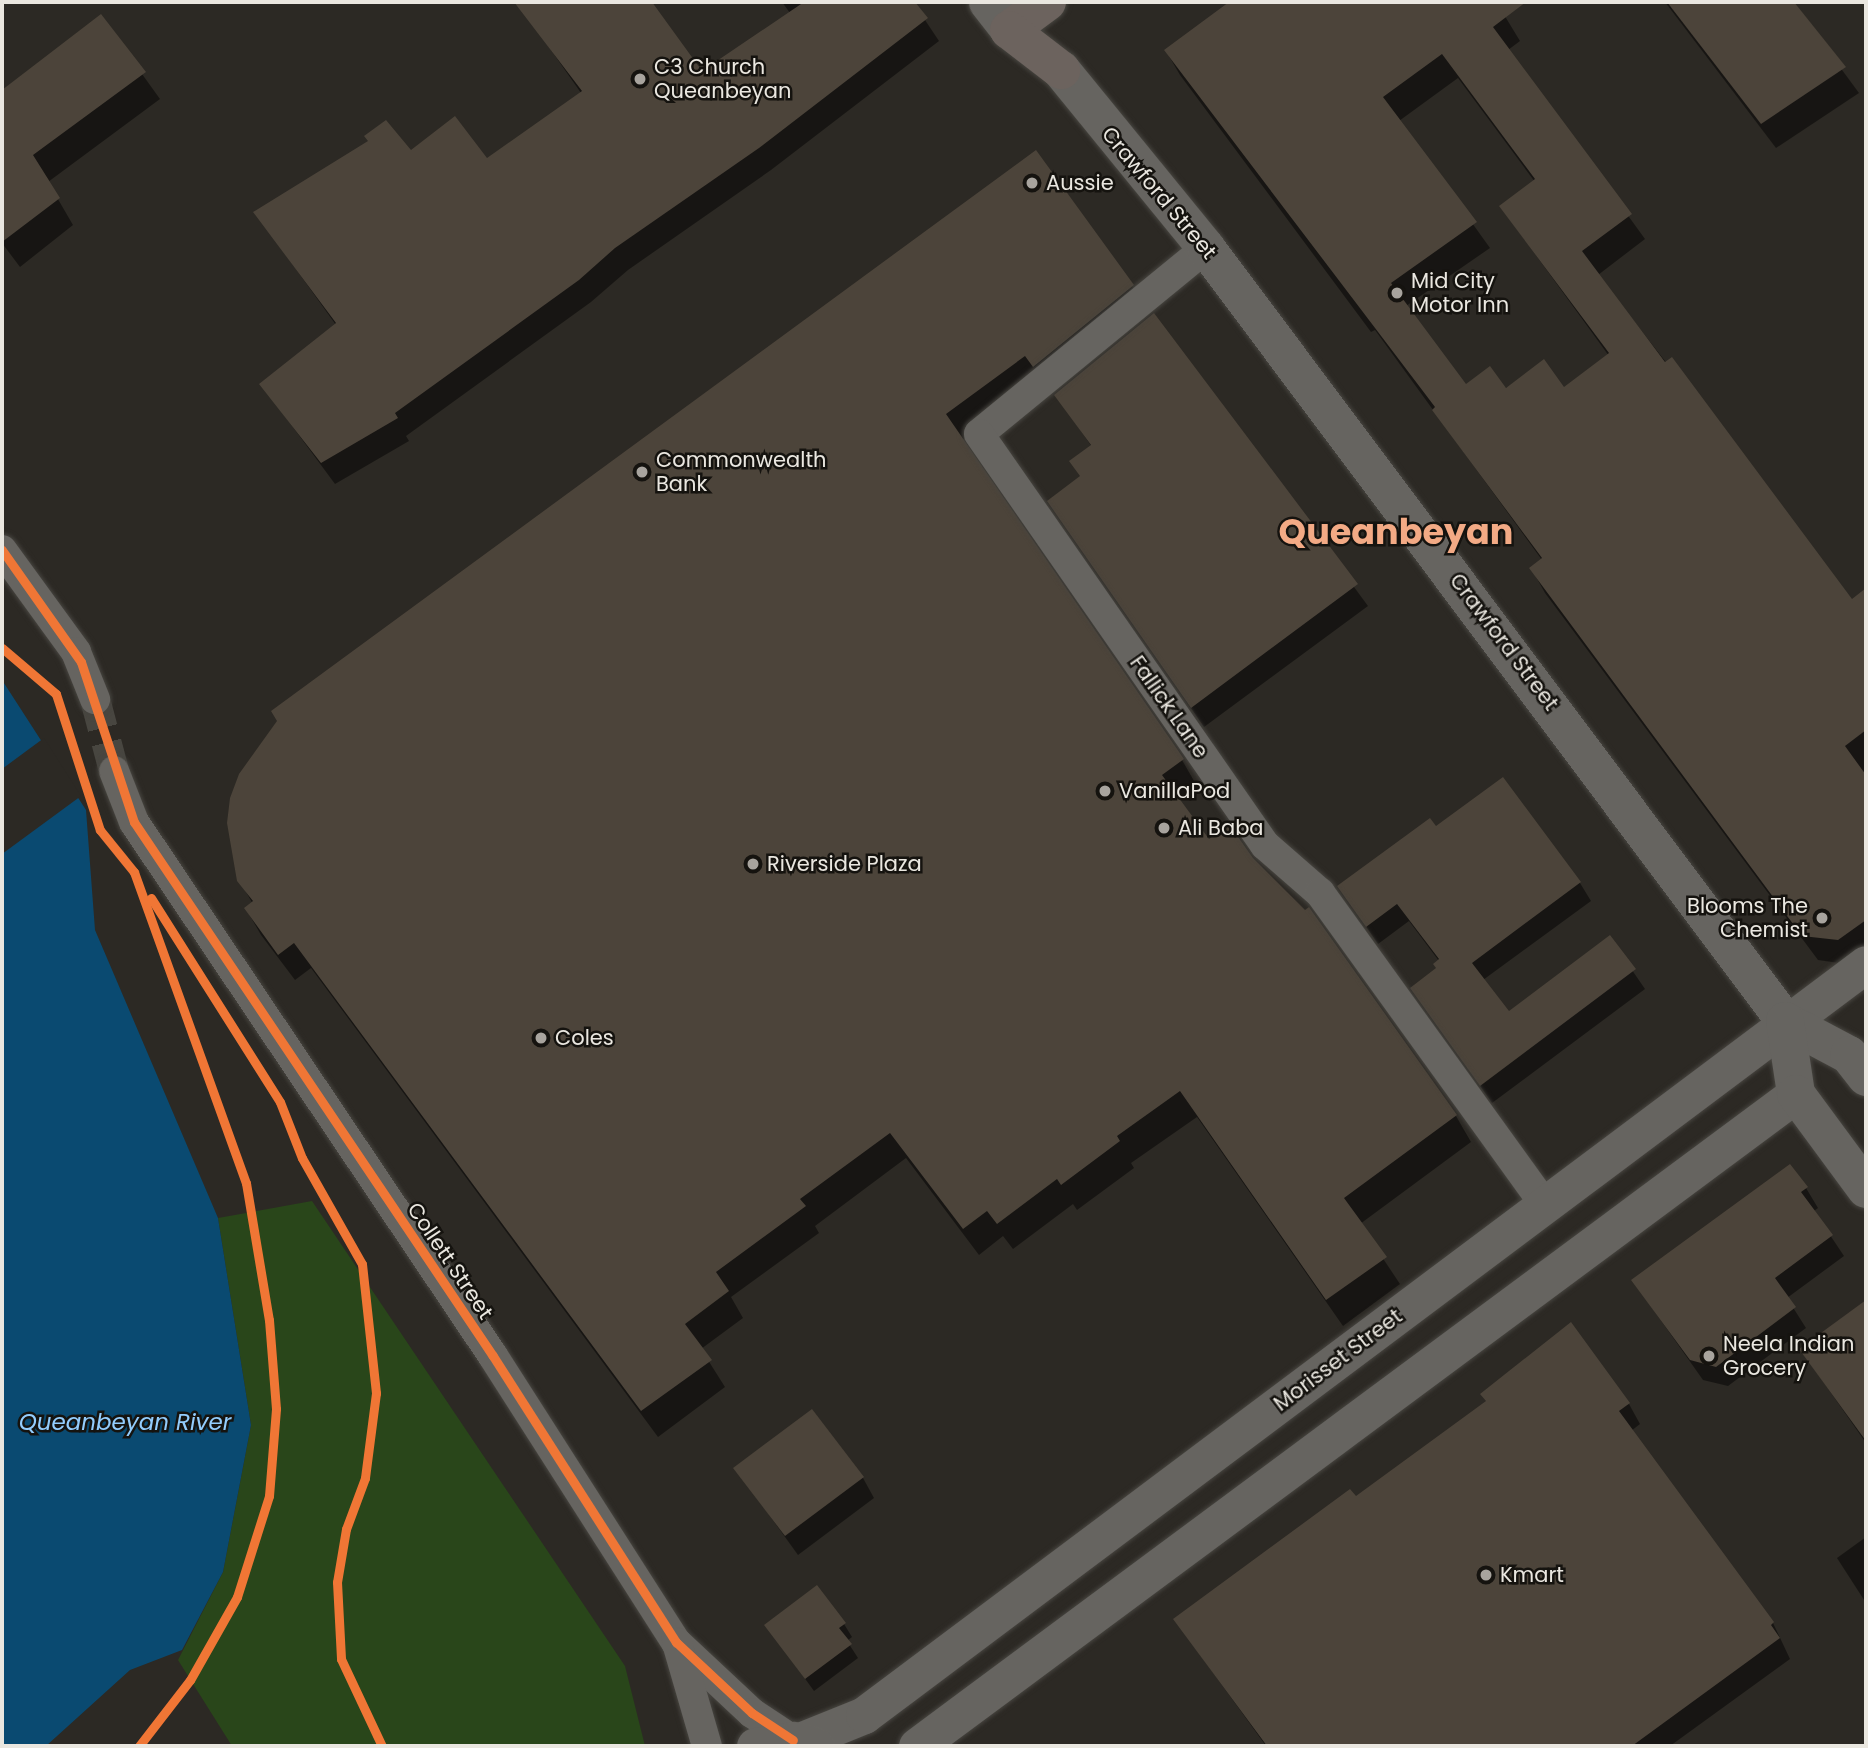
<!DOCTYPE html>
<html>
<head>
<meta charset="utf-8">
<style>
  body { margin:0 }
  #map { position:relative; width:1868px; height:1748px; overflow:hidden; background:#2c2924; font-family:Poppins,sans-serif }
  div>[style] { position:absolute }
  .green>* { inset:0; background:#29461a }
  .water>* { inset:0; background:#0a4a71 }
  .pier>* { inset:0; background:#2c2924 }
  .shadow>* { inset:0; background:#0007 }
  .building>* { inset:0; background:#4c443a }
  .minor-tunnel>* { height:30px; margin-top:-15px; transform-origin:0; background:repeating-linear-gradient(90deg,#484640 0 30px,transparent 0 45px) }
  .roads { filter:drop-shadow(0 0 2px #474540) drop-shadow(0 0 2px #474540) }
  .minor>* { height:30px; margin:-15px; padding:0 15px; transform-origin:15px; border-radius:15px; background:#666460 }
  .tertiary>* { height:37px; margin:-18.5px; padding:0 18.5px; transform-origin:18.5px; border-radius:18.5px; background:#666460 }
  .secondary>* { height:38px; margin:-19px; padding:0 19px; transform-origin:19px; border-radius:19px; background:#666460 }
  .trunk>* { height:38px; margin:-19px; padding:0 19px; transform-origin:19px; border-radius:19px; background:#6c635e }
  .cycleway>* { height:9px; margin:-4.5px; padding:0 4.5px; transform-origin:4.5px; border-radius:4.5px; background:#f07635 }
  .dots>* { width:19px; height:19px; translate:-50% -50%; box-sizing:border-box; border:4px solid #15130f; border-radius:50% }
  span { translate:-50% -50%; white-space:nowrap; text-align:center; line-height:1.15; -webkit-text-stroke:5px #15130f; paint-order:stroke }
  .poi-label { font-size:21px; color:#eae7e0 }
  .left { translate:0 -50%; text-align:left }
  .right { translate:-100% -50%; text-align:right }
  .street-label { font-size:21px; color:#eae7e0 }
  .water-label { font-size:23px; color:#93cdfd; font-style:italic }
  .town-label { font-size:35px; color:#f3aa85; font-weight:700 }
  .frame { position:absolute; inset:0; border:4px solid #eae7e0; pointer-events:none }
</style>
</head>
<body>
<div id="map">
  <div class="green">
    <div style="clip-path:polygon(312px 1201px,625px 1666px,645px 1746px,232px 1746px,178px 1660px,223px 1572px,251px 1425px,218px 1218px)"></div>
  </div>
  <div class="water">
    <div style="clip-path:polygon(2px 680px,86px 810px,95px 930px,218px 1218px,251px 1425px,223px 1572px,182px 1650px,130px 1670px,46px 1746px,2px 1746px)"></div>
  </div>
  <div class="pier">
    <div style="clip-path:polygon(44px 738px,81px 796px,2px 854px,2px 769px)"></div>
  </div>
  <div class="shadow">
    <div style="clip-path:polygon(534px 2px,650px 2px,702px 73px,790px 13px,782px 2px,913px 2px,939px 41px,771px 170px,628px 270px,591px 302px,406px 436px,409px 441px,335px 484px,261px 384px,336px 325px,255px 212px,411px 153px,487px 160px,581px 93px,523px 10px)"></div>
    <div style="clip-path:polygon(evenodd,1232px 2px,1518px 2px,1503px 13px,1520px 41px,1508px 50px,1645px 239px,1598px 275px,1852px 601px,1866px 590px,1866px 955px,1853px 965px,1818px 960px,1545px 593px,1531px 568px,1542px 560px,1375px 330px,1371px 332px,1180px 75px,1166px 51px,1232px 2px,1458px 78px,1535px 182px,1501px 207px,1609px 356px,1564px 389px,1466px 387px,1406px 306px,1490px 248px,1399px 121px,1458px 78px)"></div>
    <div style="clip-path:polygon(1665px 2px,1792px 2px,1859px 93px,1776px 148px)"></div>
    <div style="clip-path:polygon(101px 17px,160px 99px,48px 182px,73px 225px,20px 267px,2px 243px,2px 92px)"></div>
    <div style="clip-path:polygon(1132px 286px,1147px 312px,962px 440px,1182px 760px,1197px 786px,1178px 800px,1209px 842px,1252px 859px,1456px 1116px,1471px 1142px,1360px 1224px,1400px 1284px,1343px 1326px,1197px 1117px,1131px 1163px,1134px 1168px,1077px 1210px,1073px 1204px,1013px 1249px,1003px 1236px,979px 1255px,906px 1158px,815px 1226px,819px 1233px,731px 1297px,743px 1318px,701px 1349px,725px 1387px,658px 1437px,311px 968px,295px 980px,261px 935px,246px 909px,253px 904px,239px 880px,229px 823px)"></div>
    <div style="clip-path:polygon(1154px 315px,1368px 606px,1204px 727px,1049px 501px,1081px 477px,1092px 447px,1056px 395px)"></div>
    <div style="clip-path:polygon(1435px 829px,1580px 883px,1591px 901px,1483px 980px,1508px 1014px,1610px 938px,1645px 989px,1492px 1103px,1412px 988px,1438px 969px,1439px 961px,1409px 921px,1378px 944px,1339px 887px)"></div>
    <div style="clip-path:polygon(1806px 1188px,1818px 1208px,1814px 1211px,1844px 1256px,1787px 1298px,1806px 1328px,1728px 1386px,1703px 1380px,1633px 1281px)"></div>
    <div style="clip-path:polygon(1866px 1302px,1866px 1443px,1801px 1350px)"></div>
    <div style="clip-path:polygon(1629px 1404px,1640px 1424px,1631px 1431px,1773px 1623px,1790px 1659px,1670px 1746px,1266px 1746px,1175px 1620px,1355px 1499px)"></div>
    <div style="clip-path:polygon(736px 1469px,863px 1478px,874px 1498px,798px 1555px)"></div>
    <div style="clip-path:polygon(1866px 1537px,1866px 1603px,1837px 1558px)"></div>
    <div style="clip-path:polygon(844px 1624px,852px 1637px,847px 1641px,858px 1658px,814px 1691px,766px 1625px)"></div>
  </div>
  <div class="building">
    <div style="clip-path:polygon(514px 2px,652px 2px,702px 71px,804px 2px,915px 2px,928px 18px,759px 148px,615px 248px,579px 280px,395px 413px,398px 418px,321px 463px,259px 384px,336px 323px,253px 212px,368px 141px,364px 136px,386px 120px,411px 150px,455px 116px,487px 158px,582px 91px)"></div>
    <div style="clip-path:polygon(evenodd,1229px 2px,1526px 2px,1493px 27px,1632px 214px,1582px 251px,1665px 362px,1672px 357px,1852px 599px,1866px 588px,1866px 730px,1845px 746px,1866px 775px,1866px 920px,1838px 940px,1802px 936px,1529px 568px,1542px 558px,1432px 410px,1435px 407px,1164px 50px,1229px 2px,1442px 54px,1535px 179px,1499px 206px,1609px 353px,1564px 387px,1544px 359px,1506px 388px,1490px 366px,1466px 384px,1391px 283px,1477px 222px,1383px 97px,1442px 54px)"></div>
    <div style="clip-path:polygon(1667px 2px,1794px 2px,1846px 67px,1761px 124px)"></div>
    <div style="clip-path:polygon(101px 14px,146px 72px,33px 155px,60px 198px,2px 242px,2px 90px)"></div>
    <div style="clip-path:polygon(1036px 150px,1134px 285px,1033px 367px,1025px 356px,946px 414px,1184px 759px,1162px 775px,1209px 839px,1229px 824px,1253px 858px,1305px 910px,1309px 907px,1457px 1115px,1344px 1198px,1387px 1257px,1326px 1300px,1180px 1091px,1117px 1136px,1120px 1141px,1061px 1185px,1057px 1179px,997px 1224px,987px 1211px,963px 1229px,890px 1133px,800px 1199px,806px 1206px,716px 1272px,729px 1291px,685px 1324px,712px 1360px,641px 1411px,294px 943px,278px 955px,244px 908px,253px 901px,237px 881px,227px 823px,230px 798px,239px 774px,277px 721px,271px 711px)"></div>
    <div style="clip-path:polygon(1154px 313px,1358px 584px,1191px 708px,1047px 501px,1080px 476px,1069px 461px,1091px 445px,1054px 395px)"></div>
    <div style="clip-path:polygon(1503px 777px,1581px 882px,1472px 963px,1509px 1011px,1610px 935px,1636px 969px,1480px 1086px,1410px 988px,1436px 968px,1433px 964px,1439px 959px,1397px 904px,1366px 927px,1337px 886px,1430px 818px,1436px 826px)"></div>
    <div style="clip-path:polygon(1790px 1164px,1808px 1187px,1801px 1192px,1833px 1235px,1775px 1278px,1796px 1307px,1716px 1367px,1690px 1360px,1631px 1280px)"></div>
    <div style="clip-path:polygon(1866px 1300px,1866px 1441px,1799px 1349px)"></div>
    <div style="clip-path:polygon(1571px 1322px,1630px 1403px,1619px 1411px,1774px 1622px,1771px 1625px,1780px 1638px,1632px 1746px,1267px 1746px,1173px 1619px,1350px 1489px,1356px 1496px,1486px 1401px,1480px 1394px)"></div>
    <div style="clip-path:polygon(812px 1409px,864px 1477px,785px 1536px,733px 1468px)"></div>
    <div style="clip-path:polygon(817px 1585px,846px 1623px,839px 1628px,852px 1644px,805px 1679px,764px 1625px)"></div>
  </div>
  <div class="minor-tunnel">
    <div style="left:95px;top:699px;width:74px;rotate:75.2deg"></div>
  </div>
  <div class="roads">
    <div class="minor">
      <div style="left:1206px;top:248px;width:293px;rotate:140.7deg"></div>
      <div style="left:979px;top:434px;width:501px;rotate:55.17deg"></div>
      <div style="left:1265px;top:845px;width:73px;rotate:41.1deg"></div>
      <div style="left:1320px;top:893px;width:385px;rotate:54.2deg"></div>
      <div style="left:2px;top:550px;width:126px;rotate:54deg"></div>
      <div style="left:76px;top:652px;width:51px;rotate:68deg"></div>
      <div style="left:114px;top:771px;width:55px;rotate:68.6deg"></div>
      <div style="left:134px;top:822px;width:643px;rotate:56.09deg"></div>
      <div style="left:493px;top:1356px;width:340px;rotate:57.4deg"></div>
      <div style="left:676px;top:1642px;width:104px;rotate:43.1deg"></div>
      <div style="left:752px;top:1713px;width:49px;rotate:33.4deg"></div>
      <div style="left:677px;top:1643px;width:107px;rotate:73.8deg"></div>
    </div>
    <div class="tertiary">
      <div style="left:987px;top:2px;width:36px;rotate:52deg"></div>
      <div style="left:800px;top:1741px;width:69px;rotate:-22.1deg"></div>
      <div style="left:864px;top:1715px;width:1252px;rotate:-36.85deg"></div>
      <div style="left:755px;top:1746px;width:38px;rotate:-9deg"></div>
      <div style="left:793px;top:1740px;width:24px;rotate:15deg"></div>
      <div style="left:917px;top:1746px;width:1094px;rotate:-36.57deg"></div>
    </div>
    <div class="secondary">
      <div style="left:1061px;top:70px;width:230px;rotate:50.8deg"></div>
      <div style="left:1206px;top:248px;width:966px;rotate:53.17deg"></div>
      <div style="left:1785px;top:1021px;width:72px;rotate:28deg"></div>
      <div style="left:1849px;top:1055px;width:28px;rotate:52deg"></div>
      <div style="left:1785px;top:1021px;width:74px;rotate:81.4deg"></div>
      <div style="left:1796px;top:1094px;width:118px;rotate:53.6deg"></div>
    </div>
    <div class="trunk">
      <div style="left:1047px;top:2px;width:47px;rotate:143.6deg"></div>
      <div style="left:1009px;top:30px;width:66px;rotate:37.6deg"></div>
    </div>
  </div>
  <div class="cycleway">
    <div style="left:2px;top:550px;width:137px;rotate:54.8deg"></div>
    <div style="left:81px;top:662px;width:169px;rotate:71.7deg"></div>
    <div style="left:134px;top:822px;width:643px;rotate:56.09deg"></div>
    <div style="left:493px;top:1356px;width:340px;rotate:57.4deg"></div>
    <div style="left:676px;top:1642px;width:104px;rotate:43.1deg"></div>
    <div style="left:752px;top:1713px;width:49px;rotate:33.4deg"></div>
    <div style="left:2px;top:648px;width:71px;rotate:40.4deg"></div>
    <div style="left:56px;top:694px;width:143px;rotate:72.1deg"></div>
    <div style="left:100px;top:830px;width:54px;rotate:51deg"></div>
    <div style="left:134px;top:872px;width:331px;rotate:70.2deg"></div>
    <div style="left:246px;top:1183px;width:139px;rotate:80.5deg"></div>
    <div style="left:269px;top:1320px;width:89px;rotate:85.5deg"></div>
    <div style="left:276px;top:1409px;width:87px;rotate:94.6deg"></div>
    <div style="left:269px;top:1496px;width:106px;rotate:107.6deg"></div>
    <div style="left:237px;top:1597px;width:95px;rotate:119.5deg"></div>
    <div style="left:190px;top:1680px;width:83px;rotate:127.7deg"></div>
    <div style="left:151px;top:898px;width:241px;rotate:57.7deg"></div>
    <div style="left:280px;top:1102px;width:60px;rotate:68.6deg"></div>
    <div style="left:302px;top:1158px;width:122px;rotate:60.5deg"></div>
    <div style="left:362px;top:1264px;width:130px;rotate:83.8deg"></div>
    <div style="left:376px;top:1393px;width:86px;rotate:97.4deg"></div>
    <div style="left:365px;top:1478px;width:54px;rotate:110.4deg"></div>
    <div style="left:346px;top:1529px;width:54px;rotate:99.6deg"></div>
    <div style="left:337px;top:1582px;width:77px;rotate:87deg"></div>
    <div style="left:341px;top:1659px;width:96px;rotate:64.8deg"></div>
  </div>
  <div class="dots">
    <div style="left:640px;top:79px;background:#a8a49e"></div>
    <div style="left:1032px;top:183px;background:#a8a49e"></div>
    <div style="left:1397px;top:293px;background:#a8a49e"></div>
    <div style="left:642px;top:472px;background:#a8a49e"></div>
    <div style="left:1105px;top:791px;background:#a8a49e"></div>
    <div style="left:1164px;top:828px;background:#a8a49e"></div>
    <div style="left:753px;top:864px;background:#a8a49e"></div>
    <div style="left:1822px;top:918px;background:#a8a49e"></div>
    <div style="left:541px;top:1038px;background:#a8a49e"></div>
    <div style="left:1709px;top:1356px;background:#a8a49e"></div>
    <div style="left:1486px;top:1575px;background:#a8a49e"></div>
  </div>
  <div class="poi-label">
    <span class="left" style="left:654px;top:79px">C3 Church<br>Queanbeyan</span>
    <span class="left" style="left:1046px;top:183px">Aussie</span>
    <span class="left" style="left:1411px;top:293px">Mid City<br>Motor Inn</span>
    <span class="left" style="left:656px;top:472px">Commonwealth<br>Bank</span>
    <span class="left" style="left:1119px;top:791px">VanillaPod</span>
    <span class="left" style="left:1178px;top:828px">Ali Baba</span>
    <span class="left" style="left:767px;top:864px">Riverside Plaza</span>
    <span class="right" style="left:1808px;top:918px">Blooms The<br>Chemist</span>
    <span class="left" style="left:555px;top:1038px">Coles</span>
    <span class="left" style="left:1723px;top:1356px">Neela Indian<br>Grocery</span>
    <span class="left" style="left:1500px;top:1575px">Kmart</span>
  </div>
  <div class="street-label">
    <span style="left:1159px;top:193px;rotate:50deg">Crawford Street</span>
    <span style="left:1504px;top:642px;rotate:53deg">Crawford Street</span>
    <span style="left:1169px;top:707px;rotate:55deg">Fallick Lane</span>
    <span style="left:450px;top:1261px;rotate:56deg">Collett Street</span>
    <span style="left:1338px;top:1360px;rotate:-37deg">Morisset Street</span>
  </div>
  <div class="water-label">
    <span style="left:125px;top:1422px">Queanbeyan River</span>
  </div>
  <div class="town-label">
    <span style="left:1396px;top:532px">Queanbeyan</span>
  </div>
  <div class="frame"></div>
</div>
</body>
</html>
